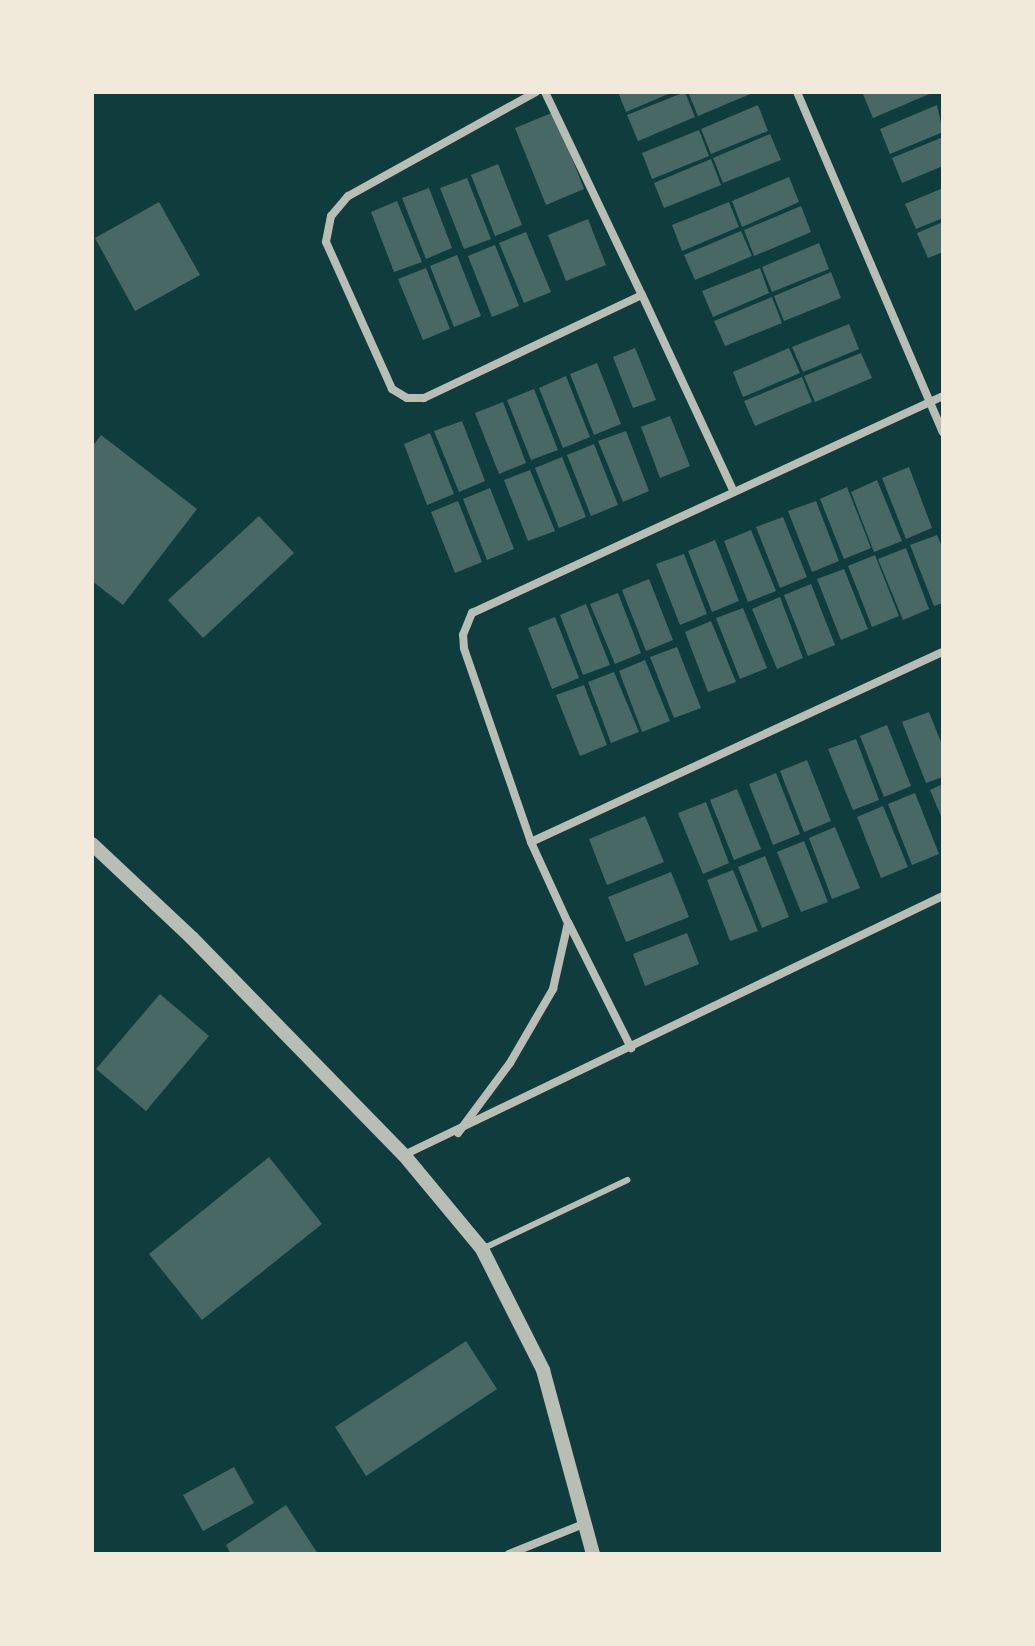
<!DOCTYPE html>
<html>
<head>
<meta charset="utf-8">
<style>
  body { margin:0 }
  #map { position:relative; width:1035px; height:1646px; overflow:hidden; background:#0f3d3e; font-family:Montserrat,sans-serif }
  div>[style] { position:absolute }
  .building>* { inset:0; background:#486865 }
  .service>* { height:6px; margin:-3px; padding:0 3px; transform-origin:3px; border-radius:3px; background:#b8beb3 }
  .minor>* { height:8px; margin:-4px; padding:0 4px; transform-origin:4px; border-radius:4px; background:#b8beb3 }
  .tertiary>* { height:14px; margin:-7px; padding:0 7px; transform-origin:7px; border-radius:7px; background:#b8beb3 }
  span { translate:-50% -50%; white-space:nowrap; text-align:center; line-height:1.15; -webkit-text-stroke:6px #f1e9da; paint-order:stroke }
  .frame { position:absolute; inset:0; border:94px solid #f1e9da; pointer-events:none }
</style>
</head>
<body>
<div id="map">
  <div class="building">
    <div style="clip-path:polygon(618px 92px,673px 92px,626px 112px)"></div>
    <div style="clip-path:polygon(685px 92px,695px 117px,638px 141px,627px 115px)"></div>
    <div style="clip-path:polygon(688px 92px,755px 92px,698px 116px)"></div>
    <div style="clip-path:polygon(862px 92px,934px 92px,873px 118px)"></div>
    <div style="clip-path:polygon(758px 105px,768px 131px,711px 154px,701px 129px)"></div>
    <div style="clip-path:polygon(937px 105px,943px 132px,890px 154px,880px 129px)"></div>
    <div style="clip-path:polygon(554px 112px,584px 189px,546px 205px,515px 128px)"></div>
    <div style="clip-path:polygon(699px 130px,709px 156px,652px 179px,642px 153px)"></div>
    <div style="clip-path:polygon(770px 134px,781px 160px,723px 183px,713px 158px)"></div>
    <div style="clip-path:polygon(943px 137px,943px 166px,902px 183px,892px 158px)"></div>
    <div style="clip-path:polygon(711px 159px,721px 185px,664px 208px,654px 183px)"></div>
    <div style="clip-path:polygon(498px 164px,522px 225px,495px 236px,471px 175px)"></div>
    <div style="clip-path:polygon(789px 177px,799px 202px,742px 227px,732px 201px)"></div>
    <div style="clip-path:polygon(467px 178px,491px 239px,464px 249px,440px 188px)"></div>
    <div style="clip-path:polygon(429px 188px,452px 248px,426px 259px,402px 198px)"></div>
    <div style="clip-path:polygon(943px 188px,943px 218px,916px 229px,905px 204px)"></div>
    <div style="clip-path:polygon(397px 201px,422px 262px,394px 272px,371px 212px)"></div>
    <div style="clip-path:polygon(159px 202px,200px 275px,135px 311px,95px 238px)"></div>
    <div style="clip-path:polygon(729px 202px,739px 227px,682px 251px,672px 225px)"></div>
    <div style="clip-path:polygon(801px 206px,811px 232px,754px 256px,744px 230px)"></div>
    <div style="clip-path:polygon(588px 219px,606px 265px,566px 281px,548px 235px)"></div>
    <div style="clip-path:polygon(943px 222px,943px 252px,928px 258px,917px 233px)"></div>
    <div style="clip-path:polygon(741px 231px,752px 256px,695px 280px,684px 255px)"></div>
    <div style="clip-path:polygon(526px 232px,551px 292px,524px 303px,499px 243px)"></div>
    <div style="clip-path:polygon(819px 243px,829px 269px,772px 292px,762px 267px)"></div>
    <div style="clip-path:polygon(495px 245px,519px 306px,492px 317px,468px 256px)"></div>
    <div style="clip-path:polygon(457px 255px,481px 316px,454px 327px,430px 266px)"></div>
    <div style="clip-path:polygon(426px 268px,450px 329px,423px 340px,398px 279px)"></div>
    <div style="clip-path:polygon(760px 268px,769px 293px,713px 317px,702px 291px)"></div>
    <div style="clip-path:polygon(831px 272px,841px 298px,784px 321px,774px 296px)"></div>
    <div style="clip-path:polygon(772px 297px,782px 323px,725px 346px,714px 321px)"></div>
    <div style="clip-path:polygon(849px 324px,859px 349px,803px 372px,792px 347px)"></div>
    <div style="clip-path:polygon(635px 348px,656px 400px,633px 408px,613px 357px)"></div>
    <div style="clip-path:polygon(789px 348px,800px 373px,743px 397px,733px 372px)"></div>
    <div style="clip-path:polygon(861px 353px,872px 378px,815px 402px,804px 376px)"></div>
    <div style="clip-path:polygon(597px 363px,621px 424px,594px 435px,570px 374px)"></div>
    <div style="clip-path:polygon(566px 376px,590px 437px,563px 448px,539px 388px)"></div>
    <div style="clip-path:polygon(802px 377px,812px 402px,755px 426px,744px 401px)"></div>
    <div style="clip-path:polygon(534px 389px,558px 450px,531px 460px,507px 400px)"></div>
    <div style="clip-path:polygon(503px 402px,526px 463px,499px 474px,475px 413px)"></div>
    <div style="clip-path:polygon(670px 416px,690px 466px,660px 478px,641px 427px)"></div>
    <div style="clip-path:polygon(462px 421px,485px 481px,459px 492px,434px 431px)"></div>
    <div style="clip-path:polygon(626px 431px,649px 491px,623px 502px,598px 441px)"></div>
    <div style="clip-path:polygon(430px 433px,454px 494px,427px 505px,404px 444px)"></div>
    <div style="clip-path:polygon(101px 435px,197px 509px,123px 605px,92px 581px,92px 447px)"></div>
    <div style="clip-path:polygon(594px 444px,618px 505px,591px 516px,567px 455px)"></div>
    <div style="clip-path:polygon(562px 457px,586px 517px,559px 528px,535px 468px)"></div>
    <div style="clip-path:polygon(909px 467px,932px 528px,906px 539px,882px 478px)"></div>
    <div style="clip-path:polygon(530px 470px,555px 531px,528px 541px,504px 480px)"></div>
    <div style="clip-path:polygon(877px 480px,902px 541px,874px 552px,851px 492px)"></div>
    <div style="clip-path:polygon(847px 487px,871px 548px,844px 559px,820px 499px)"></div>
    <div style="clip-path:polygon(490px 488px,514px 549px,487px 560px,463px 499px)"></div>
    <div style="clip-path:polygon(458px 501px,482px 562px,455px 573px,431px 512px)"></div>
    <div style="clip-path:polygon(816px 501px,839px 561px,812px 572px,788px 511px)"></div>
    <div style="clip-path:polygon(259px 516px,294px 553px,203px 638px,168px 600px)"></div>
    <div style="clip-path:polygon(783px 517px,807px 577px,780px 588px,756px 527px)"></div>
    <div style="clip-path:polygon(751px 530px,776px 591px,748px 602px,724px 541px)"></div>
    <div style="clip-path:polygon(937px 535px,943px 549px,943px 603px,934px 606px,910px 545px)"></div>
    <div style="clip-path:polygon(715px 540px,739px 601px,712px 612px,688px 551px)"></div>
    <div style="clip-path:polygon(906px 548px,929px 609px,903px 620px,878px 559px)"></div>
    <div style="clip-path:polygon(684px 554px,707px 614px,680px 625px,656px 564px)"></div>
    <div style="clip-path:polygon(875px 555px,899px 616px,872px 627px,848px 566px)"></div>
    <div style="clip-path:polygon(844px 569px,868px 629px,841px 640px,817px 579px)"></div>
    <div style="clip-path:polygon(649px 579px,673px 640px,646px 651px,622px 590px)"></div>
    <div style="clip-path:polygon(811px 584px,835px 645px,808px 656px,784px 595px)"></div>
    <div style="clip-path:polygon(618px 593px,641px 653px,615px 664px,590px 604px)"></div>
    <div style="clip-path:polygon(780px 597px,803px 658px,777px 669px,752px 609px)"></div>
    <div style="clip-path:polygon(586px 604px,610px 665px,583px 675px,560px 615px)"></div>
    <div style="clip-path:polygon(743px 608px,767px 668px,740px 679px,716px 618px)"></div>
    <div style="clip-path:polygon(555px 617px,579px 678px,552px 689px,528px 628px)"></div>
    <div style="clip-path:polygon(711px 621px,736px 682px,708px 692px,685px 632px)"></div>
    <div style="clip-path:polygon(677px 647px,701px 708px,674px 718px,650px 657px)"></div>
    <div style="clip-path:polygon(645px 660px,670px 721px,642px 732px,619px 671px)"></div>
    <div style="clip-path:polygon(614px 672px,639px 732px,611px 743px,588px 682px)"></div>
    <div style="clip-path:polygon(584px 685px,607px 745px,580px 756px,556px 695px)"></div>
    <div style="clip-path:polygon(929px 712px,943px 747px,943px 777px,926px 783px,902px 722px)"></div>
    <div style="clip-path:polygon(887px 725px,911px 786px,884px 797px,860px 736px)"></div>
    <div style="clip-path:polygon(856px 739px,879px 800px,853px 810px,828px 749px)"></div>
    <div style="clip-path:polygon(807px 760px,831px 821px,804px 832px,780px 771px)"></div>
    <div style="clip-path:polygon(776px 773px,800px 834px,773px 845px,749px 784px)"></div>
    <div style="clip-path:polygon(943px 784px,943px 821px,930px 790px)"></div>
    <div style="clip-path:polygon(737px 789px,761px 849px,734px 860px,710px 800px)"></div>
    <div style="clip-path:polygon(915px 793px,939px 854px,912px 865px,888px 804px)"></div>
    <div style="clip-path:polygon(706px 802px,729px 863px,703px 874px,678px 813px)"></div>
    <div style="clip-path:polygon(883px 806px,908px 867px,881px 878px,857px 817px)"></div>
    <div style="clip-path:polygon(645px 816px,664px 862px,607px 885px,589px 839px)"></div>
    <div style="clip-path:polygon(835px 827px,860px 888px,832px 899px,809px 838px)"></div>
    <div style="clip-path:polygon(804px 841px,828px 902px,801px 912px,777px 852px)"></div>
    <div style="clip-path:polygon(765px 856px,789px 917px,762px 928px,738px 867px)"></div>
    <div style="clip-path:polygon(733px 870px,758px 931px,730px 941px,707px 880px)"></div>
    <div style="clip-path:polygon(671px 872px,689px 917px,626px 942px,608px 897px)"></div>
    <div style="clip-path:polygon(687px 933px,699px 964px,645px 986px,633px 954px)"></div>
    <div style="clip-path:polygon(160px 994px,209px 1036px,146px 1111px,96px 1069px)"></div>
    <div style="clip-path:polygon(269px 1157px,322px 1224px,202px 1320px,149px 1254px)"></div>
    <div style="clip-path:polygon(466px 1341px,497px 1389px,366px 1476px,335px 1427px)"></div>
    <div style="clip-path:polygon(234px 1467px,254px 1503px,203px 1531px,183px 1495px)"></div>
    <div style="clip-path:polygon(286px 1505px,318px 1554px,231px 1554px,226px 1545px)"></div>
  </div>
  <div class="service">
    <div style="left:482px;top:1249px;width:161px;rotate:-25.4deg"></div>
  </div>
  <div class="minor">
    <div style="left:536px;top:92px;width:215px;rotate:151deg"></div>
    <div style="left:348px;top:196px;width:26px;rotate:130deg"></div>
    <div style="left:331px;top:216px;width:26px;rotate:101deg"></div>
    <div style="left:326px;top:242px;width:161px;rotate:65.8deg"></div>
    <div style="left:392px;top:389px;width:17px;rotate:31deg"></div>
    <div style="left:407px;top:398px;width:17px"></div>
    <div style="left:424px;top:398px;width:241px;rotate:-25.3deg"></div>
    <div style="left:642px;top:295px;width:217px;rotate:65deg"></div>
    <div style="left:545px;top:92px;width:225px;rotate:64.5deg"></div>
    <div style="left:797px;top:92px;width:370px;rotate:66.8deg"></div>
    <div style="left:531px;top:842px;width:205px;rotate:-109.1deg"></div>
    <div style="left:464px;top:648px;width:13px;rotate:-94deg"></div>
    <div style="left:463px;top:635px;width:24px;rotate:-68deg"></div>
    <div style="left:472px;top:613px;width:519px;rotate:-24.74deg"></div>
    <div style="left:569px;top:924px;width:139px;rotate:63.4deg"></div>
    <div style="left:458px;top:1133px;width:87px;rotate:-53.4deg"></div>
    <div style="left:510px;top:1063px;width:86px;rotate:-59.8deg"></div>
    <div style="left:553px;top:989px;width:68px;rotate:-77.2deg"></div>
    <div style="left:568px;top:923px;width:89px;rotate:-114.6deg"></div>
    <div style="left:531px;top:842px;width:454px;rotate:-24.8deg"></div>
    <div style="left:404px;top:1155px;width:598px;rotate:-25.67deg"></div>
    <div style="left:509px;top:1554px;width:83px;rotate:-21.9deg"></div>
  </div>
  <div class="tertiary">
    <div style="left:92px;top:844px;width:137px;rotate:43.2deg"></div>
    <div style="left:192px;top:938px;width:303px;rotate:45.7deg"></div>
    <div style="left:404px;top:1155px;width:122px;rotate:50.3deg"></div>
    <div style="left:482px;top:1249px;width:136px;rotate:63.2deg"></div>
    <div style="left:543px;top:1370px;width:191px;rotate:74.8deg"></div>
  </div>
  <div class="frame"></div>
</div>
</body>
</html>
